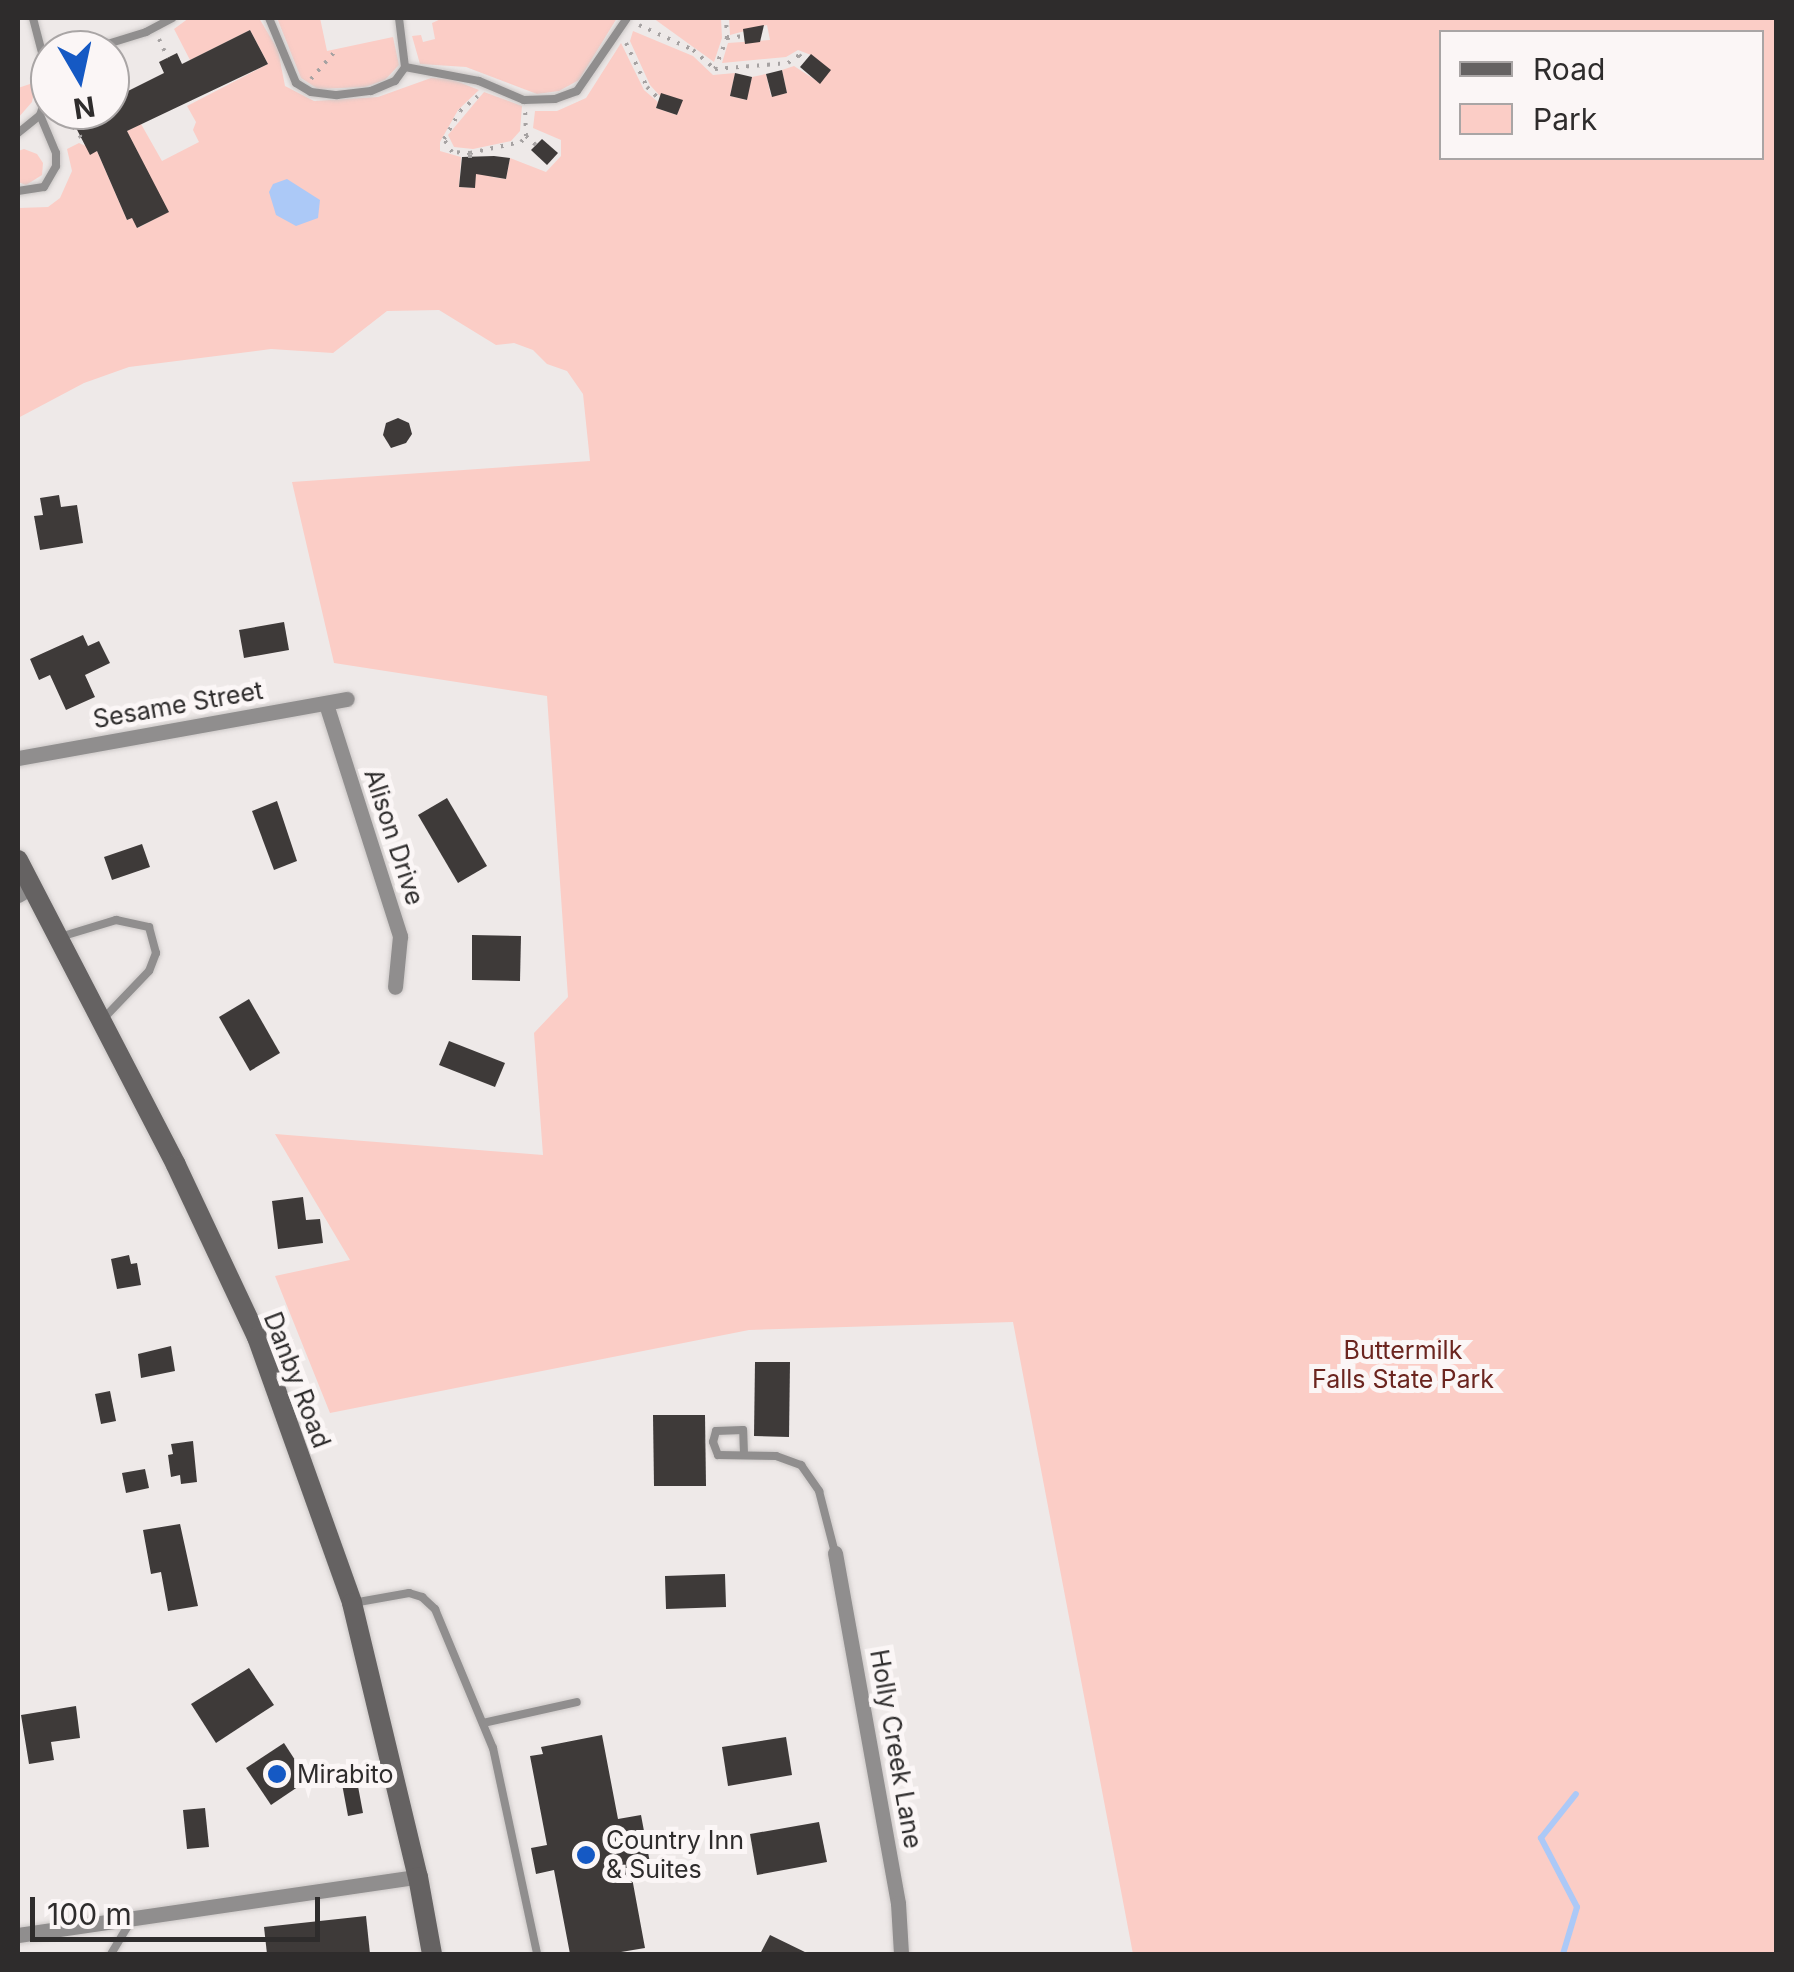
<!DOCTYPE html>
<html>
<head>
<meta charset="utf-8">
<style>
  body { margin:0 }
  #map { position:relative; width:1794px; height:1972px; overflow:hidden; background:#eee9e8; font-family:Inter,sans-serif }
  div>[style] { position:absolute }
  .green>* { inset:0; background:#fbcdc6 }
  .water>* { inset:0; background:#acc9f7 }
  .stream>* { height:6px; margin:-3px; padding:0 3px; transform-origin:3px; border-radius:3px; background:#acc9f7 }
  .building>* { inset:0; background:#3e3a39 }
  .path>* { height:4px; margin-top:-2px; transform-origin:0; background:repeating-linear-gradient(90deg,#a6a2a2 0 2.5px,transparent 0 10.5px) }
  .roads { filter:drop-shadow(0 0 2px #cbc7c6) drop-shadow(0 0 2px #cbc7c6) }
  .service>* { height:8px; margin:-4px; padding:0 4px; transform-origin:4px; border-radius:4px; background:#908e8e }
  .minor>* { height:15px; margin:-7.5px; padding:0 7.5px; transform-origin:7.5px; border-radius:7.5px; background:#908e8e }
  .secondary>* { height:20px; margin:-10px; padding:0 10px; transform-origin:10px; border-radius:10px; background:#656262 }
  .dots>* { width:28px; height:28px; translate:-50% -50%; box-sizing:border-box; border:5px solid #fbf6f6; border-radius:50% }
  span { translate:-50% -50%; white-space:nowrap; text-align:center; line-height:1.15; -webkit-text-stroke:10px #fbf6f6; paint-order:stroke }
  .street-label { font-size:25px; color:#2e2c2c }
  .park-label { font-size:25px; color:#6b251f }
  .poi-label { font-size:25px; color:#2e2c2c }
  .left { translate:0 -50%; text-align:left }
  .frame { position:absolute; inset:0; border:20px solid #2e2c2c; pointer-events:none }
  .legend { position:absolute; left:1439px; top:30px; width:325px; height:130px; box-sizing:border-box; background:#fbf6f6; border:2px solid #a9a5a5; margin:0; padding:12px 18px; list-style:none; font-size:30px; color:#2e2c2c }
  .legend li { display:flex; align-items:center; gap:20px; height:50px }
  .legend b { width:50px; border:2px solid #a9a5a5 }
  .north { position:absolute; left:30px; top:30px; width:100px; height:100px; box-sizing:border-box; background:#fbf6f6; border:2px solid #a9a5a5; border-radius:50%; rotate:171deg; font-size:28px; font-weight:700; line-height:40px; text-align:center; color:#2e2c2c }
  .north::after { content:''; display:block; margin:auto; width:35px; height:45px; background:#1559c4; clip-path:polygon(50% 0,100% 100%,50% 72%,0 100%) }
  .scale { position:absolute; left:30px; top:1897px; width:290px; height:45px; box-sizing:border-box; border:5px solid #2e2c2c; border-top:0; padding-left:12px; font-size:30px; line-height:35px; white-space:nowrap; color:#2e2c2c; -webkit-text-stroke:8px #fbf6f6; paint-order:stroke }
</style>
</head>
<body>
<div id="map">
  <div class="green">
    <div style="clip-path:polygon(evenodd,189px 18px,259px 18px,278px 50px,285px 86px,314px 101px,378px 97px,431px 78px,451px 79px,479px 90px,458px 110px,440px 142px,440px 151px,461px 157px,459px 187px,474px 188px,478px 158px,492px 177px,506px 179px,510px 158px,546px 172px,561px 156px,561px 140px,533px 128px,535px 111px,557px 111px,586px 98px,621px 43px,644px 90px,658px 102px,656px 108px,677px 115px,682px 100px,660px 96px,650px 85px,630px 41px,633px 31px,693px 56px,713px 75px,735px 73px,730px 96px,746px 100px,752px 77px,766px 74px,771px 96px,787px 93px,782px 70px,794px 66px,820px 83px,811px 55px,798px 50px,786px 57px,722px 63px,728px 43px,770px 40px,767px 25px,730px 35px,729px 18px,1776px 18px,1776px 1954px,1133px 1954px,1013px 1322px,749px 1330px,330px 1413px,275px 1276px,350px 1260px,275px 1134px,543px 1155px,534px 1033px,568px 997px,547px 696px,334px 663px,292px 482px,590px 461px,583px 394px,567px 371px,547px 364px,533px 350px,514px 343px,496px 345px,439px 310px,387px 311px,333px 353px,271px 349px,129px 367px,84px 383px,18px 418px,18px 208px,48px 207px,60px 198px,72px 171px,67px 149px,79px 143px,97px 151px,127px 220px,132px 218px,138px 228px,168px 212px,127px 131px,141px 124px,162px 161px,199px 142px,193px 130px,196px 122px,187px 106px,268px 64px,250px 30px,190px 60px,174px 29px,189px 18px,1442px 32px,1762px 32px,1762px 158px,1442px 158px,1442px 32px)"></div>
    <div style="clip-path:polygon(277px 18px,320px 18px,327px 51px,393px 37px,399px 65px,385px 80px,365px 87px,318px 89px,301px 78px)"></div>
    <div style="clip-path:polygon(443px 18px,617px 18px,579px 80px,559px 91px,537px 94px,466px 67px,420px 64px,412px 36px,421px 35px,423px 42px,435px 39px,432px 23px)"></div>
    <div style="clip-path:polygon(653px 18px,721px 18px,722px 38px,714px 62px)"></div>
    <div style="clip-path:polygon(36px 82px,32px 102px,18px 118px,18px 88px)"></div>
    <div style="clip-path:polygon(484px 92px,522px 106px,520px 131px,511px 141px,473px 149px,454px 147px,448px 135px)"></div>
    <div style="clip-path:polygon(24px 149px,37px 154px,43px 163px,42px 175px,26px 185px,18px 182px,18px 151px)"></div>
  </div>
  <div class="water">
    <div style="clip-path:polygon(287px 179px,320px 200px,318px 218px,296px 226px,276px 215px,269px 192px,273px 184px)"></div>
  </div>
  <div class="stream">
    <div style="left:1563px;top:1954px;width:49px;rotate:-73.4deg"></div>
    <div style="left:1577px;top:1907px;width:78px;rotate:-117.6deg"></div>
    <div style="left:1541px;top:1838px;width:56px;rotate:-51.5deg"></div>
  </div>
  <div class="building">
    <div style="clip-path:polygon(764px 25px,760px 42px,745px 44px,743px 29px)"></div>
    <div style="clip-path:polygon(250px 30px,268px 64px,127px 131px,169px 212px,137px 228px,132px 218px,127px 220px,97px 151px,90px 155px,72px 120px,76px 118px,72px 110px,110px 110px,110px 100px,164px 73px,159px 62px,177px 53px,182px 64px)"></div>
    <div style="clip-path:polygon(811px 54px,831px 70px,820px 84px,800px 67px)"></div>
    <div style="clip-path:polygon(782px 70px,787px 93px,772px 97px,766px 74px)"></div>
    <div style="clip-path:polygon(735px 73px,752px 77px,747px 100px,730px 96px)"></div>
    <div style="clip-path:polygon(661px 93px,683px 100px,677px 115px,656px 108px)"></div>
    <div style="clip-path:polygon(542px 139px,558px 153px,547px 165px,531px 150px)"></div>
    <div style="clip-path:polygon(494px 156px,510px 158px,506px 179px,476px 174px,475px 188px,459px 187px,462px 157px)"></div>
    <div style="clip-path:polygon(398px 418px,409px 423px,412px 434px,406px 443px,391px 448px,383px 435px,386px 423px)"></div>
    <div style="clip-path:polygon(59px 495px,61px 507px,77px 505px,83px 543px,40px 550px,34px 516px,43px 515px,40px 498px)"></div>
    <div style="clip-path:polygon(284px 622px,289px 650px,244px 658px,239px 630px)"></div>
    <div style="clip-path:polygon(83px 635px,88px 646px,99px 641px,110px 663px,85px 675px,95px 697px,66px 710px,50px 675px,39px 680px,30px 659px)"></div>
    <div style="clip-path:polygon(447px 798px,487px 866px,458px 883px,418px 815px)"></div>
    <div style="clip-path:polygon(277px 801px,297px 861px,274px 870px,252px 811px)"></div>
    <div style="clip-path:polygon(142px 844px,150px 867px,112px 880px,104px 857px)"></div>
    <div style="clip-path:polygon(472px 935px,521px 936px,520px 981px,472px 980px)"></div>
    <div style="clip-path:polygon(249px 999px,280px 1053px,250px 1071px,219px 1017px)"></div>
    <div style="clip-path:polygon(449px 1041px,505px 1063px,495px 1087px,439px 1065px)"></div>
    <div style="clip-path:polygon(303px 1197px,306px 1220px,320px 1219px,323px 1243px,278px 1249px,272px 1201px)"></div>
    <div style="clip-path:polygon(129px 1255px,131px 1264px,137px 1263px,141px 1285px,117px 1289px,111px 1259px)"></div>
    <div style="clip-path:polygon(171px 1346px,175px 1371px,141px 1378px,138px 1354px)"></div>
    <div style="clip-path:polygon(755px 1362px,790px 1362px,789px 1437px,754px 1436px)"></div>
    <div style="clip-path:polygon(110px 1391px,116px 1421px,101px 1424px,95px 1394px)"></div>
    <div style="clip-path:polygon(653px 1415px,705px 1415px,706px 1486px,654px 1486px)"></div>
    <div style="clip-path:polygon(193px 1441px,197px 1482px,181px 1484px,180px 1475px,171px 1477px,168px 1455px,173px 1454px,171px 1444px)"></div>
    <div style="clip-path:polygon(145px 1469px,149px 1488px,126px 1493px,122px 1473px)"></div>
    <div style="clip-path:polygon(180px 1524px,198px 1606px,168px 1611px,161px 1572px,151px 1574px,143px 1530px)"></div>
    <div style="clip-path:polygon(725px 1574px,726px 1607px,666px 1609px,665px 1576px)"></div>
    <div style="clip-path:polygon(249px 1668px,274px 1705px,216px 1743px,191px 1704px)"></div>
    <div style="clip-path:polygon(76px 1706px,80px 1738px,51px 1742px,54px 1760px,29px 1764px,21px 1715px)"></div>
    <div style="clip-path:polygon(602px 1735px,618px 1819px,641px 1815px,650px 1863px,630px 1867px,645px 1948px,609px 1954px,570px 1954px,554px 1870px,536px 1874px,531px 1848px,547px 1845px,530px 1756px,543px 1754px,541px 1747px)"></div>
    <div style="clip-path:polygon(786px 1737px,792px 1775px,728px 1786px,722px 1747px)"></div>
    <div style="clip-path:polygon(284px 1743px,308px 1780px,271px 1805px,246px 1768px)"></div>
    <div style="clip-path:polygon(357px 1781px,363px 1813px,348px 1816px,342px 1784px)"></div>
    <div style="clip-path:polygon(205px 1808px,209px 1847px,187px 1849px,183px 1810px)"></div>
    <div style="clip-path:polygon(819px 1822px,827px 1862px,757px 1875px,750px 1834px)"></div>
    <div style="clip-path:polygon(366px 1916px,370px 1954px,267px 1954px,264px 1927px)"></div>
    <div style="clip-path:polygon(770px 1935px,809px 1954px,760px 1954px)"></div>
  </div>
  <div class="path">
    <div style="left:639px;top:25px;width:60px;rotate:24.8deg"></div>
    <div style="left:693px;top:50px;width:29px;rotate:41deg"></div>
    <div style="left:715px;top:69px;width:73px;rotate:-4.7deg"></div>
    <div style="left:788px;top:63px;width:14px;rotate:-36deg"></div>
    <div style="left:799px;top:55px;width:8px;rotate:40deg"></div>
    <div style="left:727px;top:38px;width:17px;rotate:-7deg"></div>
    <div style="left:159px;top:39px;width:21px;rotate:65deg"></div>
    <div style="left:626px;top:43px;width:49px;rotate:64.5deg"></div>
    <div style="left:647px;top:87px;width:17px;rotate:45deg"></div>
    <div style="left:715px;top:69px;width:33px;rotate:-69deg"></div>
    <div style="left:727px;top:38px;width:20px;rotate:-93deg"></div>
    <div style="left:311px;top:79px;width:40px;rotate:-49deg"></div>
    <div style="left:61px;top:110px;width:37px;rotate:54deg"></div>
    <div style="left:526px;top:136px;width:13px;rotate:42deg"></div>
    <div style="left:470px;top:153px;width:18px;rotate:-177deg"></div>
    <div style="left:452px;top:152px;width:15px;rotate:-122deg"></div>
    <div style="left:444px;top:139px;width:32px;rotate:-60deg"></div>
    <div style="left:460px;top:111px;width:23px;rotate:-40deg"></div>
    <div style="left:470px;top:158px;width:5px;rotate:-90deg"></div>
    <div style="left:470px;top:153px;width:52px;rotate:-12.2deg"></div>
    <div style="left:521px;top:142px;width:8px;rotate:-50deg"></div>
    <div style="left:526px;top:136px;width:26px;rotate:-92deg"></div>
  </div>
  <div class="roads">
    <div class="service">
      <div style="left:269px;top:18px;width:70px;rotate:67.4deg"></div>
      <div style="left:296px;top:83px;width:17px;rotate:31deg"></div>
      <div style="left:311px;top:92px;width:26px;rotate:7deg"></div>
      <div style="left:337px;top:95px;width:34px;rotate:-7deg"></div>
      <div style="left:371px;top:91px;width:26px;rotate:-23deg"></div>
      <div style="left:395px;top:81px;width:17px;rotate:-54deg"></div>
      <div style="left:405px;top:67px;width:49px;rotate:-97deg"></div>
      <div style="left:88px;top:50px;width:61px;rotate:-17.2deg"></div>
      <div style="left:146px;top:32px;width:30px;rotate:-28deg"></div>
      <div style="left:405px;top:67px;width:75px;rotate:10.7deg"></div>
      <div style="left:479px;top:81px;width:49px;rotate:22.9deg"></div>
      <div style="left:524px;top:100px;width:31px;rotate:-2deg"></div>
      <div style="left:555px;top:99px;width:23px;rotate:-20deg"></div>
      <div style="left:577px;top:91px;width:88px;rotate:-55.6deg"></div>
      <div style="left:18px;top:133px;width:28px;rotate:-39deg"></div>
      <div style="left:40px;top:115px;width:20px;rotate:-70deg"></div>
      <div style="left:47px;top:96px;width:28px;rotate:-92deg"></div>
      <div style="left:46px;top:68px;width:52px;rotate:-104.6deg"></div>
      <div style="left:18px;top:191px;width:26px;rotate:-9deg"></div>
      <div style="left:44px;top:187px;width:24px;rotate:-60deg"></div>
      <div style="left:56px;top:166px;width:13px;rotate:-90deg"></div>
      <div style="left:56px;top:153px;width:41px;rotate:-112.8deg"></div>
      <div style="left:60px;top:937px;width:59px;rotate:-16.9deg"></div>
      <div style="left:116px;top:920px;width:34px;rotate:12deg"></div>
      <div style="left:149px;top:927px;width:27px;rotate:75deg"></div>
      <div style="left:156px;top:953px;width:19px;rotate:111deg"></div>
      <div style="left:149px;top:971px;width:65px;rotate:133.8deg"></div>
      <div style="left:744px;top:1454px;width:24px;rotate:-92deg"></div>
      <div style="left:743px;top:1430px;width:27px;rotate:178deg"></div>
      <div style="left:716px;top:1431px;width:11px;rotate:105deg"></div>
      <div style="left:713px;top:1442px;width:14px;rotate:69deg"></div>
      <div style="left:718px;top:1455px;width:58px;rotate:1deg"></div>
      <div style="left:776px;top:1456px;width:27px;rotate:20deg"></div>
      <div style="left:801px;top:1465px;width:32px;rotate:55deg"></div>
      <div style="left:819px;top:1491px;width:64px;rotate:75.5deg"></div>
      <div style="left:353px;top:1603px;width:57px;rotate:-10.1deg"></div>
      <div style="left:409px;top:1593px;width:14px;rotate:17deg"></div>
      <div style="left:422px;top:1597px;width:18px;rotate:43deg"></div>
      <div style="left:435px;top:1609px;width:151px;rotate:67.4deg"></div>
      <div style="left:493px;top:1748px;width:211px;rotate:77.9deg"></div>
      <div style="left:483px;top:1723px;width:96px;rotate:-12.6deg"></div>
      <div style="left:111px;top:1954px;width:39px;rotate:-59deg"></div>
    </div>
    <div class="minor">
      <div style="left:326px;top:704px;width:244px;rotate:72.3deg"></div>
      <div style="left:400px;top:936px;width:51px;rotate:95.6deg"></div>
      <div style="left:18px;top:758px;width:334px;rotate:-10.2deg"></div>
      <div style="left:18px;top:895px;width:16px;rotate:-30deg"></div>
      <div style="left:835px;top:1553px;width:356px;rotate:79.8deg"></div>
      <div style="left:898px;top:1903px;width:51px;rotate:86.6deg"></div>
      <div style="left:18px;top:1935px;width:404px;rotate:-8.3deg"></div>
    </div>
    <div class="secondary">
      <div style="left:18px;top:860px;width:343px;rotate:62.6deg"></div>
      <div style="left:176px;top:1165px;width:190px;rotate:64.8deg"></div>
      <div style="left:257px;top:1337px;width:282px;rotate:70.3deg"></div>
      <div style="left:352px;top:1603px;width:282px;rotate:76.5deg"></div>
      <div style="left:418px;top:1877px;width:78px;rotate:79.7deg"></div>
    </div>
  </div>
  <div class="dots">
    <div style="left:277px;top:1774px;background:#1559c4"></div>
    <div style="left:586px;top:1855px;background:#1559c4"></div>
  </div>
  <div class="street-label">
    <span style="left:178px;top:705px;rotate:-10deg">Sesame Street</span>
    <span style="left:394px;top:837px;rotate:72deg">Alison Drive</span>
    <span style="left:297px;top:1380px;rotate:69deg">Danby Road</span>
    <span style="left:896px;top:1749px;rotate:80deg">Holly Creek Lane</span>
  </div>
  <div class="park-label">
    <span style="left:1403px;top:1365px">Buttermilk<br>Falls State Park</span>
  </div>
  <div class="poi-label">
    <span class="left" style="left:297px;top:1774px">Mirabito</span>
    <span class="left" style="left:606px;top:1855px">Country Inn<br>&amp; Suites</span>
  </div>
  <div class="frame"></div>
  <ul class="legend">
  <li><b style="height:12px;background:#656262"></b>Road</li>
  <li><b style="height:28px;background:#fbcdc6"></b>Park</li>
  </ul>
  <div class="north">N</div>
  <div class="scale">100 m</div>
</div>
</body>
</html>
